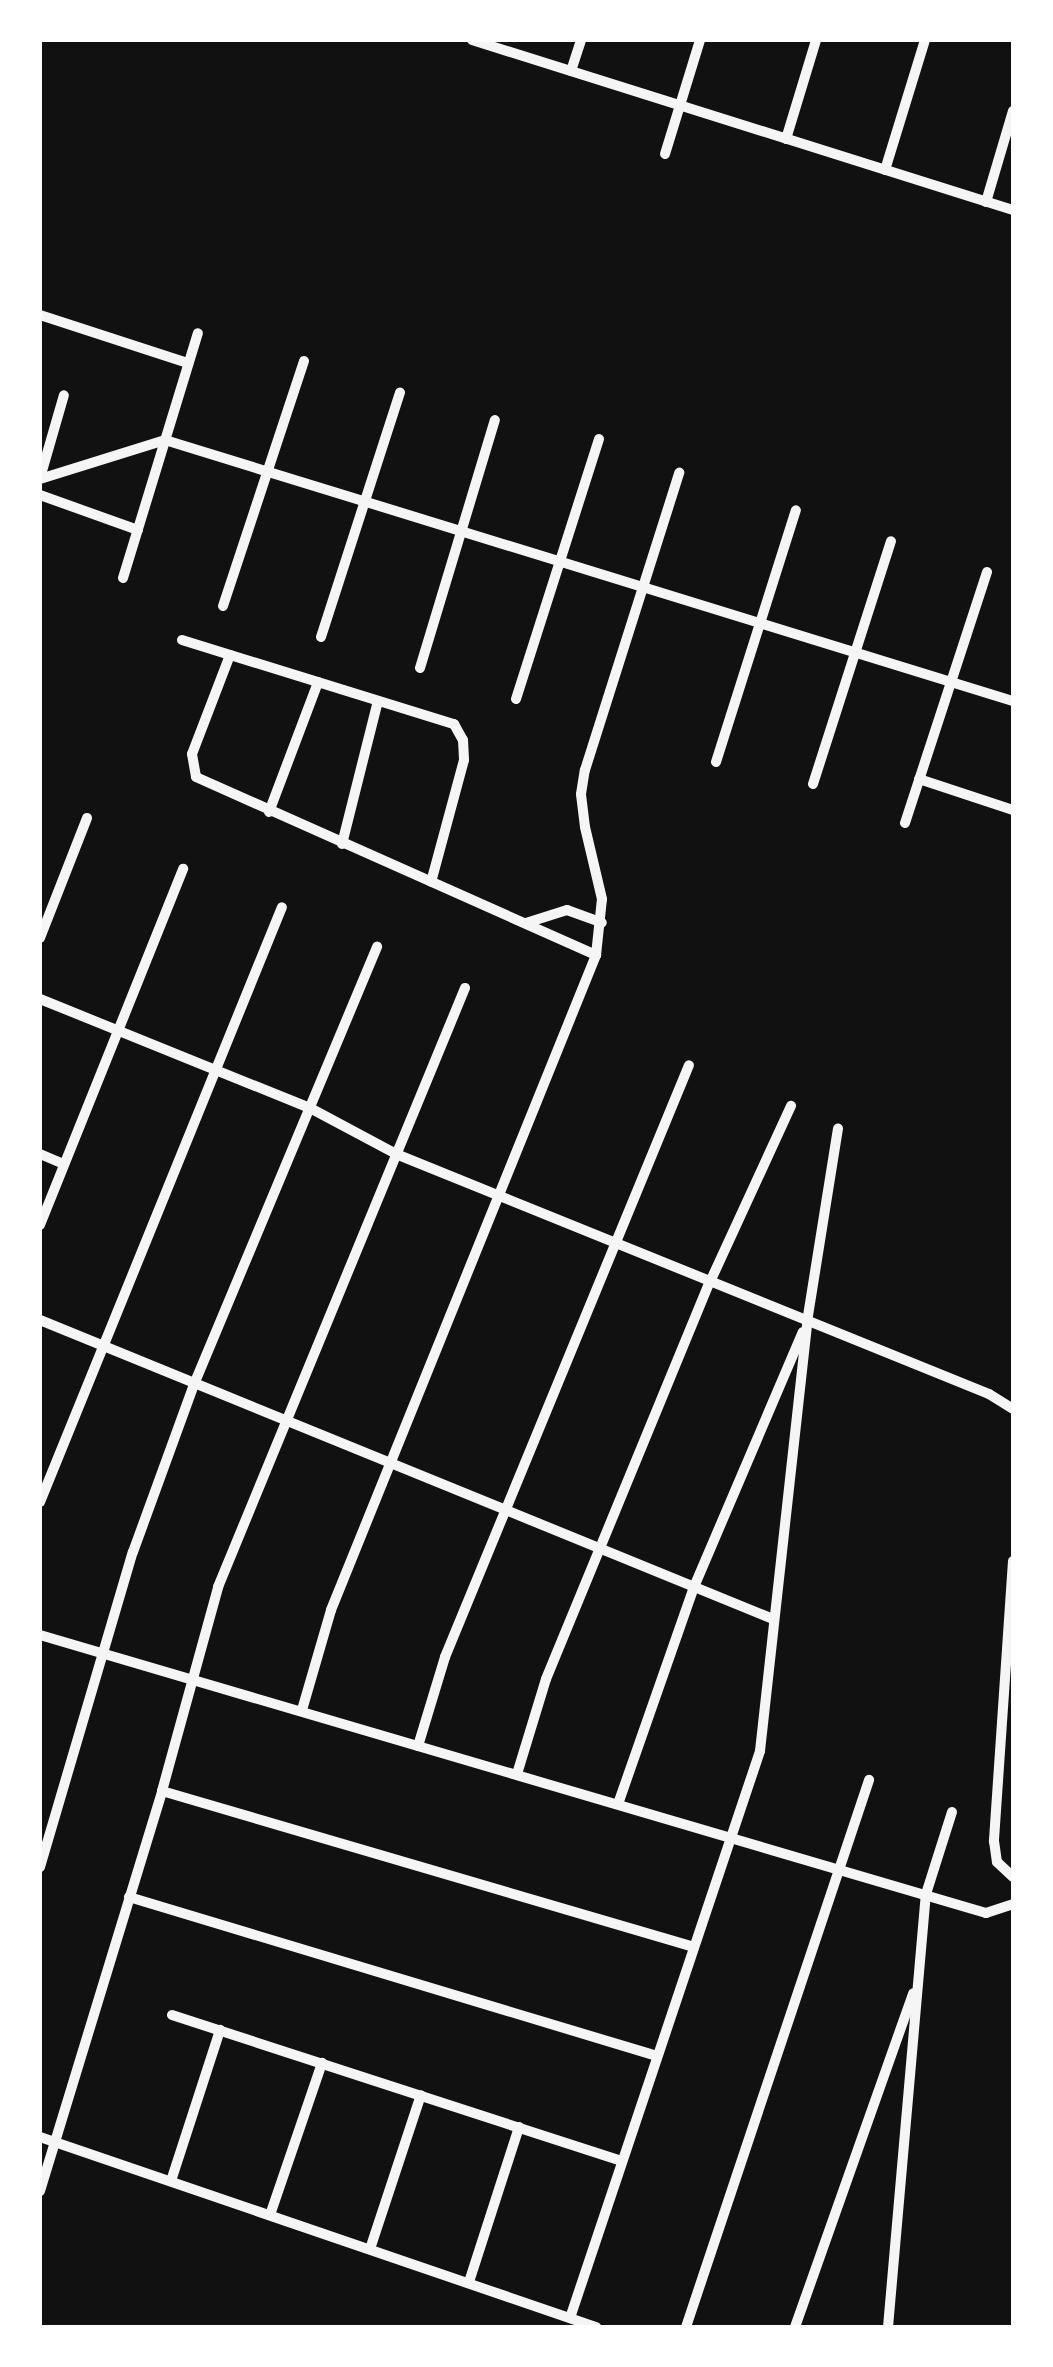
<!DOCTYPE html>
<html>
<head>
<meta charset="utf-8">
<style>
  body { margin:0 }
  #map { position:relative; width:1053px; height:2367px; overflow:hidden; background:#111; font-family:"PT Sans Narrow",sans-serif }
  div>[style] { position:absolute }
  .minor>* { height:10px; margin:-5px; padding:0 5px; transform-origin:5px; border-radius:5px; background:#f5f5f5 }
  span { translate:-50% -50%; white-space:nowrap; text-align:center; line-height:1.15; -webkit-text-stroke:10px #fff; paint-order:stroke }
  .frame { position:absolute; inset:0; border:42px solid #fff; pointer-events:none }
</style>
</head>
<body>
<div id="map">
  <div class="minor">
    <div style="left:472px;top:40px;width:567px;rotate:17.44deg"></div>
    <div style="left:571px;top:71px;width:33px;rotate:-72deg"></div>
    <div style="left:786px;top:139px;width:103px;rotate:-73.1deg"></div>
    <div style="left:665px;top:154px;width:119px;rotate:-72.9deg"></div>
    <div style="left:885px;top:170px;width:136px;rotate:-72.9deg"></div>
    <div style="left:986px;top:202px;width:95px;rotate:-73.5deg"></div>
    <div style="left:40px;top:315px;width:156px;rotate:18deg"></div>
    <div style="left:40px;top:478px;width:86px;rotate:-73.9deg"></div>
    <div style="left:40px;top:479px;width:131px;rotate:-17.3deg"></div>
    <div style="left:165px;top:440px;width:887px;rotate:17.11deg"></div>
    <div style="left:40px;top:495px;width:104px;rotate:19.7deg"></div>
    <div style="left:123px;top:578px;width:256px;rotate:-73deg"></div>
    <div style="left:223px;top:606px;width:258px;rotate:-71.7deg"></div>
    <div style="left:321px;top:637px;width:257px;rotate:-72.1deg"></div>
    <div style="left:182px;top:640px;width:285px;rotate:17.2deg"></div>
    <div style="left:454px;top:724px;width:18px;rotate:61deg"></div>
    <div style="left:463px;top:740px;width:20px;rotate:87deg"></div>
    <div style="left:464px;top:760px;width:126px;rotate:105.1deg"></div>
    <div style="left:230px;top:655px;width:106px;rotate:111deg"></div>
    <div style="left:192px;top:754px;width:23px;rotate:80deg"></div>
    <div style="left:196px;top:777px;width:438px;rotate:24deg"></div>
    <div style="left:420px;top:668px;width:259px;rotate:-73.2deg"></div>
    <div style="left:516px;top:699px;width:273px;rotate:-72.3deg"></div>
    <div style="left:716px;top:762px;width:264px;rotate:-72.4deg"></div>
    <div style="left:919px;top:779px;width:99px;rotate:18.3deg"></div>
    <div style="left:813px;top:784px;width:255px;rotate:-72.2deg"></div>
    <div style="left:269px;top:812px;width:139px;rotate:-69.3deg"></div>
    <div style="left:905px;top:823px;width:264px;rotate:-71.9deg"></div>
    <div style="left:342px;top:844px;width:147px;rotate:-75.9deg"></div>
    <div style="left:526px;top:923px;width:43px;rotate:-17.6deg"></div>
    <div style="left:567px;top:910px;width:37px;rotate:20deg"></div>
    <div style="left:40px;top:938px;width:129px;rotate:-68.6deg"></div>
    <div style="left:40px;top:999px;width:291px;rotate:22deg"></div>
    <div style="left:310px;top:1108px;width:98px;rotate:28.1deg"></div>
    <div style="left:396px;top:1154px;width:640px;rotate:22.03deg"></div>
    <div style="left:989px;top:1394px;width:28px;rotate:32deg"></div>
    <div style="left:40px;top:1154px;width:25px;rotate:23deg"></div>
    <div style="left:40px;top:1225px;width:384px;rotate:-68.1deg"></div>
    <div style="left:40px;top:1320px;width:792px;rotate:22.19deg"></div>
    <div style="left:40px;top:1502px;width:642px;rotate:-67.87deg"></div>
    <div style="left:1013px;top:1561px;width:281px;rotate:93.9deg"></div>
    <div style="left:994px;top:1841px;width:21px;rotate:82deg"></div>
    <div style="left:997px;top:1862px;width:22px;rotate:43deg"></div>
    <div style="left:40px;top:1635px;width:986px;rotate:16.38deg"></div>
    <div style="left:986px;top:1913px;width:28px;rotate:-18deg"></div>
    <div style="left:302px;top:1710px;width:104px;rotate:-73.8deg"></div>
    <div style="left:331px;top:1610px;width:707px;rotate:-67.97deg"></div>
    <div style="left:596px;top:955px;width:56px;rotate:-83.9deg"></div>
    <div style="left:602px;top:899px;width:74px;rotate:-103.3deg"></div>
    <div style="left:585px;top:827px;width:33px;rotate:-97deg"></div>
    <div style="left:581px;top:794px;width:24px;rotate:-81deg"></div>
    <div style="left:585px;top:770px;width:312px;rotate:-72.4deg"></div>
    <div style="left:418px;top:1746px;width:93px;rotate:-73.1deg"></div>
    <div style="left:445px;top:1657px;width:640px;rotate:-67.6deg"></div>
    <div style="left:517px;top:1774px;width:99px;rotate:-73deg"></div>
    <div style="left:546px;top:1679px;width:430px;rotate:-67.6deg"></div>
    <div style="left:710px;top:1282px;width:194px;rotate:-65.3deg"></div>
    <div style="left:162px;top:1791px;width:554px;rotate:16.34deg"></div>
    <div style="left:618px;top:1804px;width:230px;rotate:-70.7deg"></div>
    <div style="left:694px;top:1587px;width:277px;rotate:-66.9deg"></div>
    <div style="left:40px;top:1867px;width:328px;rotate:-73.6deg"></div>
    <div style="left:133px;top:1552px;width:181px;rotate:-70deg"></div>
    <div style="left:195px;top:1382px;width:472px;rotate:-67.3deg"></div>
    <div style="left:129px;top:1897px;width:551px;rotate:16.76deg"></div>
    <div style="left:172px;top:2015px;width:472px;rotate:18deg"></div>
    <div style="left:40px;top:2137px;width:588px;rotate:18.87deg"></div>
    <div style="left:171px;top:2181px;width:159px;rotate:-72deg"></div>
    <div style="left:40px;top:2191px;width:418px;rotate:-73deg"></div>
    <div style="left:162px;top:1791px;width:212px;rotate:-74.6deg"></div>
    <div style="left:218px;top:1587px;width:648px;rotate:-67.59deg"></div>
    <div style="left:270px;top:2215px;width:161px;rotate:-71.1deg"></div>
    <div style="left:370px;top:2249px;width:162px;rotate:-71.7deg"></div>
    <div style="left:469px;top:2282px;width:163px;rotate:-72.1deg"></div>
    <div style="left:570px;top:2318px;width:598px;rotate:-71.47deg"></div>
    <div style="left:760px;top:1751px;width:432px;rotate:-83.7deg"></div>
    <div style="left:807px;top:1322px;width:196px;rotate:-80.9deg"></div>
    <div style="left:686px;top:2327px;width:577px;rotate:-71.5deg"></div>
    <div style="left:795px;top:2327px;width:354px;rotate:-70.5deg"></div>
    <div style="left:888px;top:2327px;width:435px;rotate:-85deg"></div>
    <div style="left:926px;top:1894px;width:86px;rotate:-72.4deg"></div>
  </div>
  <div class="frame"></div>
</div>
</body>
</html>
